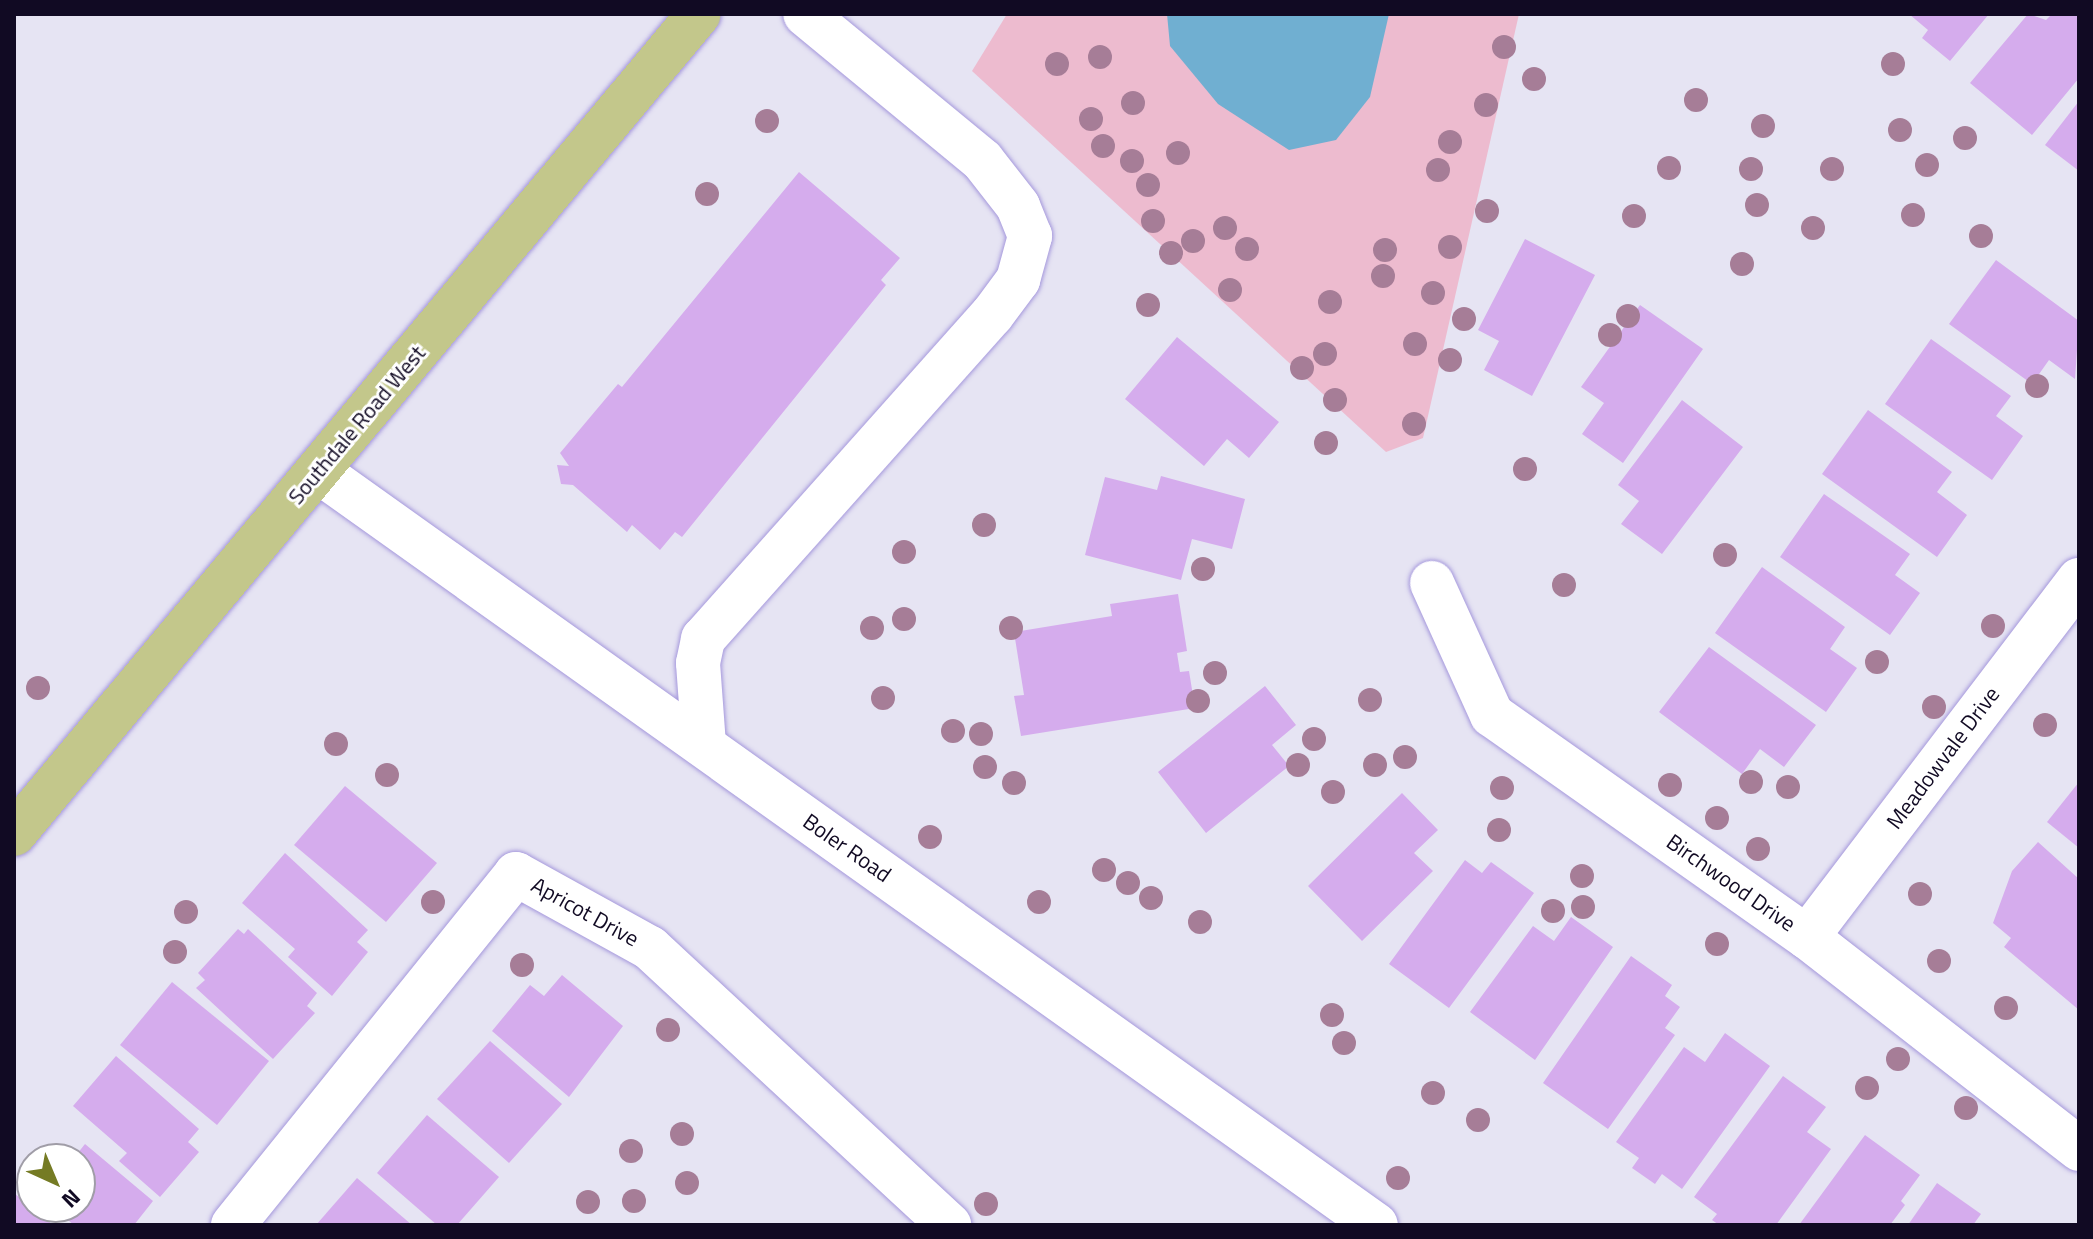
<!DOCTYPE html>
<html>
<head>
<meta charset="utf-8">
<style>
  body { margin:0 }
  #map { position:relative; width:2093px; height:1239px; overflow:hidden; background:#e6e4f3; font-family:"Titillium Web",sans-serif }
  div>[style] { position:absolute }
  .green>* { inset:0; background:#edbbcf }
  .water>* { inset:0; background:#70afd1 }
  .building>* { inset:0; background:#d5aced }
  .roads { filter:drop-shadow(0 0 2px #a598dc) drop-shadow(0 0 2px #a598dc) }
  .minor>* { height:44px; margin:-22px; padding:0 22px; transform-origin:22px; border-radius:22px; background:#fff }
  .major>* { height:44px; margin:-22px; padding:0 22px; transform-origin:22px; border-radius:22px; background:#c3c78b }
  .trees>* { width:24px; height:24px; margin:-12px; border-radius:50%; background:#a67d97 }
  span { translate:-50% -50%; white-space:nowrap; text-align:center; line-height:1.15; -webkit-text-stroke:6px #fff; paint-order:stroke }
  .street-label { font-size:22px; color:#110a23 }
  .frame { position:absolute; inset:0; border:16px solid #110a23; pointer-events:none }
  .north { position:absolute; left:16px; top:1143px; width:80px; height:80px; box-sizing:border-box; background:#fff; border:2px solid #a09da7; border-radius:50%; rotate:136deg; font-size:22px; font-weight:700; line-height:32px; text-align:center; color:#110a23 }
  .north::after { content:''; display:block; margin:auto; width:28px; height:36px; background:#757b24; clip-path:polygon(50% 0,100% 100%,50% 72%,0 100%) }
</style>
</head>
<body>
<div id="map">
  <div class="green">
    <div style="clip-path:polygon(1007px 14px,1519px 14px,1423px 438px,1386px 452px,972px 71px)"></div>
  </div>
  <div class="water">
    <div style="clip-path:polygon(1167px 14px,1389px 14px,1370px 97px,1336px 140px,1289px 150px,1218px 104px,1170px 46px)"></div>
  </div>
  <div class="building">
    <div style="clip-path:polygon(1909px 14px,1989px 14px,1950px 61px,1922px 38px,1928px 30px)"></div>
    <div style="clip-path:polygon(2028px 14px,2046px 20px,2052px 14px,2079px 14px,2079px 78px,2032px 135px,1970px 83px)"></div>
    <div style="clip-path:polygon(2079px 101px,2079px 171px,2045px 145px)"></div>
    <div style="clip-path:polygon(799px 172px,900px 258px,881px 280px,886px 285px,682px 537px,675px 532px,660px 550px,632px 525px,627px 532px,573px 485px,561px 484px,557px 465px,569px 466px,560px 453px,618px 384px,622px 387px)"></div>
    <div style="clip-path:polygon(1525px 239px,1595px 275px,1532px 396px,1484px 370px,1499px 341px,1478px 330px)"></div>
    <div style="clip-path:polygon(1996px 260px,2079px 321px,2075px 379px,2049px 360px,2032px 384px,1949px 324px)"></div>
    <div style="clip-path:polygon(1640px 305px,1703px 349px,1623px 463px,1582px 434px,1604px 403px,1581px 387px)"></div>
    <div style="clip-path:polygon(1177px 337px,1279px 422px,1249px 458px,1227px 439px,1204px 466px,1125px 399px)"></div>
    <div style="clip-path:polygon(1931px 339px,2011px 396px,1996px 416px,2023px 436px,1992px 480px,1885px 404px)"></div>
    <div style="clip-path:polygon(1682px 400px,1743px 447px,1662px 554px,1621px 524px,1639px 501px,1618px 485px)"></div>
    <div style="clip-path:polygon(1868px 410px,1952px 472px,1937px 492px,1967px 515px,1937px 557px,1822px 474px)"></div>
    <div style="clip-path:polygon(1161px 476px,1245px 499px,1232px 549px,1192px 539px,1181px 580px,1085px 555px,1105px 477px,1157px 490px)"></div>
    <div style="clip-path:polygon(1824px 494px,1910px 554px,1895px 575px,1920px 593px,1890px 635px,1780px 557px)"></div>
    <div style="clip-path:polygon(1762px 567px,1845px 627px,1830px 649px,1857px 668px,1826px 712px,1715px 633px)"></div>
    <div style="clip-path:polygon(1178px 594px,1187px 651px,1177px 653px,1180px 672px,1189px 671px,1195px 708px,1021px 736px,1014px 696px,1024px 695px,1014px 632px,1112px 616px,1110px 604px)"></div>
    <div style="clip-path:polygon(1709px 647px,1816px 725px,1784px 767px,1760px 749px,1742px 774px,1659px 712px)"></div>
    <div style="clip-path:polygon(1265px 686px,1296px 725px,1272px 745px,1289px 766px,1206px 833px,1158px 772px)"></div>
    <div style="clip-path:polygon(2079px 782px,2079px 848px,2047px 822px)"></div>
    <div style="clip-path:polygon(345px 786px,437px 863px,386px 922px,294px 845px)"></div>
    <div style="clip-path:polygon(1402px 793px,1438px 830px,1414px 853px,1433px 871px,1362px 941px,1308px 886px)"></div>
    <div style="clip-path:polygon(2038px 842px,2079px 879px,2079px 1010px,2004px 947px,2011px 938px,1993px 923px,2012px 871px)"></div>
    <div style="clip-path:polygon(285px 853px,368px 930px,357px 942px,368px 952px,332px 996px,288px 957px,295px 949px,242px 903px)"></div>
    <div style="clip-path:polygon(1465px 860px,1482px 873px,1491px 862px,1534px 893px,1449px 1008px,1389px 964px)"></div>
    <div style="clip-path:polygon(1571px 917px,1613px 947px,1535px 1060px,1470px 1012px,1533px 926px,1554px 941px)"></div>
    <div style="clip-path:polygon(238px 929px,244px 934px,248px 929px,317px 993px,307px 1006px,315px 1013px,273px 1059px,196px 988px,205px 980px,198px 973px)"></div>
    <div style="clip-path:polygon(1631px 956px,1672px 985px,1665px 996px,1680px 1007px,1665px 1028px,1675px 1035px,1608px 1129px,1543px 1083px)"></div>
    <div style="clip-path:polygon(562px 975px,623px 1026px,569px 1097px,492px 1031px,530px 985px,544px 996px)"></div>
    <div style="clip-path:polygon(172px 982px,269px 1061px,217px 1125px,120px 1045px)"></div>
    <div style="clip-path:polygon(1725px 1033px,1770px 1066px,1682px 1189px,1662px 1174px,1655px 1184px,1632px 1168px,1639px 1158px,1616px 1142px,1684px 1047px,1705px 1062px)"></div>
    <div style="clip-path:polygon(490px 1041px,562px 1104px,509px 1163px,437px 1099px)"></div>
    <div style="clip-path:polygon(116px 1056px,199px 1129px,188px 1142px,199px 1152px,160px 1197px,119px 1161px,127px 1153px,73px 1106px)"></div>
    <div style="clip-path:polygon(1783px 1076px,1826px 1107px,1807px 1132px,1831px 1149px,1776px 1225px,1719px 1225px,1712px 1220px,1717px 1214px,1694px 1197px)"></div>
    <div style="clip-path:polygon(427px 1115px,499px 1177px,457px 1225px,437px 1225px,377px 1173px)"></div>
    <div style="clip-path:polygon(1865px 1135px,1920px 1175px,1901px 1201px,1905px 1205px,1890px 1225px,1799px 1225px)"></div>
    <div style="clip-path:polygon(85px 1144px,153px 1201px,134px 1225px,74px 1225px,52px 1207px,80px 1207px,80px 1159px,73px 1159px)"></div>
    <div style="clip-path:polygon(357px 1178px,412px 1225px,316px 1225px)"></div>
    <div style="clip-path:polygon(1937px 1183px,1981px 1214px,1973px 1225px,1908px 1225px)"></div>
    <div style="clip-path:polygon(14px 1193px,53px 1225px,14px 1225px)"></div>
  </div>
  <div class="roads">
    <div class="minor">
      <div style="left:318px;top:471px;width:1299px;rotate:35.48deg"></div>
      <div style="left:1432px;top:583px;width:145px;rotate:65.6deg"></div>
      <div style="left:1492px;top:715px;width:385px;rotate:35.2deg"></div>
      <div style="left:1807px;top:937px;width:345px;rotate:37.9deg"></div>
      <div style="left:704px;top:745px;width:82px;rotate:-94.2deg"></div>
      <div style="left:698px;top:663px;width:25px;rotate:-78deg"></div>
      <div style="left:703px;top:639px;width:434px;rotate:-48.3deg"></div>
      <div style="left:992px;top:315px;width:44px;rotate:-53.4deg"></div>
      <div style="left:1018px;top:280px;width:46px;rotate:-74.7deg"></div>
      <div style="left:1030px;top:236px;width:32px;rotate:-112deg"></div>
      <div style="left:1018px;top:206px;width:58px;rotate:-128deg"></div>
      <div style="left:982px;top:160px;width:229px;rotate:-140.5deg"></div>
      <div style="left:1807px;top:937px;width:449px;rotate:-52.7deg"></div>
      <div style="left:233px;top:1225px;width:451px;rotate:-51.1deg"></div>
      <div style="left:516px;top:874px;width:153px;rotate:28.9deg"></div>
      <div style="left:650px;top:948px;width:408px;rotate:42.8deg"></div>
    </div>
    <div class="major">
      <div style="left:14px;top:834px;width:1068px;rotate:-50.13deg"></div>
    </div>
  </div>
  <div class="trees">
    <div style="left:1504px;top:47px"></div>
    <div style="left:1100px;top:57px"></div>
    <div style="left:1057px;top:64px"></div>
    <div style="left:1893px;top:64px"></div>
    <div style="left:1534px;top:79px"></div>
    <div style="left:1696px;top:100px"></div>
    <div style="left:1133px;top:103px"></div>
    <div style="left:1486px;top:105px"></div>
    <div style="left:1091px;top:119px"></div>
    <div style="left:767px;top:121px"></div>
    <div style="left:1763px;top:126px"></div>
    <div style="left:1900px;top:130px"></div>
    <div style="left:1965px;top:138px"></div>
    <div style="left:1450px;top:142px"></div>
    <div style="left:1103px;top:146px"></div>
    <div style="left:1178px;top:153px"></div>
    <div style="left:1132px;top:161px"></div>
    <div style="left:1927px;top:165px"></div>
    <div style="left:1669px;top:168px"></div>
    <div style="left:1751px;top:169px"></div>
    <div style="left:1832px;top:169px"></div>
    <div style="left:1438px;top:170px"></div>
    <div style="left:1148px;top:185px"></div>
    <div style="left:707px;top:194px"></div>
    <div style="left:1757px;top:205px"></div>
    <div style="left:1487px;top:211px"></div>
    <div style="left:1913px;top:215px"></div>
    <div style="left:1634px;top:216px"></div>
    <div style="left:1153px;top:221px"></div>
    <div style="left:1225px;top:228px"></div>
    <div style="left:1813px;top:228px"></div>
    <div style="left:1981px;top:236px"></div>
    <div style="left:1193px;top:241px"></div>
    <div style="left:1450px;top:247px"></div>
    <div style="left:1247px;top:249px"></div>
    <div style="left:1385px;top:250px"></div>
    <div style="left:1171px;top:253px"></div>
    <div style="left:1742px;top:264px"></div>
    <div style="left:1383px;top:276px"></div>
    <div style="left:1230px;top:290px"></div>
    <div style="left:1433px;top:293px"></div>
    <div style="left:1330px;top:302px"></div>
    <div style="left:1148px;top:305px"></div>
    <div style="left:1628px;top:316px"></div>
    <div style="left:1464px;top:319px"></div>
    <div style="left:1610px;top:335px"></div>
    <div style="left:1415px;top:344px"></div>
    <div style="left:1325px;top:354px"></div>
    <div style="left:1450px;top:360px"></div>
    <div style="left:1302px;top:368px"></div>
    <div style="left:2037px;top:386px"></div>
    <div style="left:1335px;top:400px"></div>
    <div style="left:1414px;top:424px"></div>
    <div style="left:1326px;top:443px"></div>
    <div style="left:1525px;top:469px"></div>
    <div style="left:984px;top:525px"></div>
    <div style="left:904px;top:552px"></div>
    <div style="left:1725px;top:555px"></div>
    <div style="left:1203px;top:569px"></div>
    <div style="left:1564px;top:585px"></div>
    <div style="left:904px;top:619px"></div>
    <div style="left:1993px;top:626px"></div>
    <div style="left:872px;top:628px"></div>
    <div style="left:1011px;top:628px"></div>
    <div style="left:1877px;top:662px"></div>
    <div style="left:1215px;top:673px"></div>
    <div style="left:38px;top:688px"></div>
    <div style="left:883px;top:698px"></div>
    <div style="left:1370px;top:700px"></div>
    <div style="left:1198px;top:701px"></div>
    <div style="left:1934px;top:707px"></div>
    <div style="left:2045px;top:725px"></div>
    <div style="left:953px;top:731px"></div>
    <div style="left:981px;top:734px"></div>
    <div style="left:1314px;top:739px"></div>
    <div style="left:336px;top:744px"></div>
    <div style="left:1405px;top:757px"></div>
    <div style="left:1298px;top:765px"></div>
    <div style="left:1375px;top:765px"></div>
    <div style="left:985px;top:767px"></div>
    <div style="left:387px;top:775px"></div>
    <div style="left:1751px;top:782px"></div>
    <div style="left:1014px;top:783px"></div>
    <div style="left:1670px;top:785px"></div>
    <div style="left:1788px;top:787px"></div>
    <div style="left:1502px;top:788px"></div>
    <div style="left:1333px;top:792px"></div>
    <div style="left:1717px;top:818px"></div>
    <div style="left:1499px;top:830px"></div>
    <div style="left:930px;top:837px"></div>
    <div style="left:1758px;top:849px"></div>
    <div style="left:1104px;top:870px"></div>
    <div style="left:1582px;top:876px"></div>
    <div style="left:1128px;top:883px"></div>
    <div style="left:1920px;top:894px"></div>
    <div style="left:1151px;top:898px"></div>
    <div style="left:433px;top:902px"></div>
    <div style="left:1039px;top:902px"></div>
    <div style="left:1583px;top:907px"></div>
    <div style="left:1553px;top:911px"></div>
    <div style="left:186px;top:912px"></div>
    <div style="left:1200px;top:922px"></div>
    <div style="left:1717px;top:944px"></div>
    <div style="left:175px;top:952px"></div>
    <div style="left:1939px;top:961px"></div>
    <div style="left:522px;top:965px"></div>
    <div style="left:2006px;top:1008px"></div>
    <div style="left:1332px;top:1015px"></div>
    <div style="left:668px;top:1030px"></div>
    <div style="left:1344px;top:1043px"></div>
    <div style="left:1898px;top:1059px"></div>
    <div style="left:1867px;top:1088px"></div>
    <div style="left:1433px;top:1093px"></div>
    <div style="left:1966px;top:1108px"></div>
    <div style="left:1478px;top:1120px"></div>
    <div style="left:682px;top:1134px"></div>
    <div style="left:631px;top:1151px"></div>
    <div style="left:1398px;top:1178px"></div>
    <div style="left:687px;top:1183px"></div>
    <div style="left:634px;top:1201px"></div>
    <div style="left:588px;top:1202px"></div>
    <div style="left:986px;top:1204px"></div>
  </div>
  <div class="street-label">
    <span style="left:357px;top:425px;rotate:-50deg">Southdale Road West</span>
    <span style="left:1943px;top:758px;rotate:-53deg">Meadowvale Drive</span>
    <span style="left:847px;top:848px;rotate:35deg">Boler Road</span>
    <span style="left:1731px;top:883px;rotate:35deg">Birchwood Drive</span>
    <span style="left:585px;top:912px;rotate:29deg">Apricot Drive</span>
  </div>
  <div class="frame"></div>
  <div class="north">N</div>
</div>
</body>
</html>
